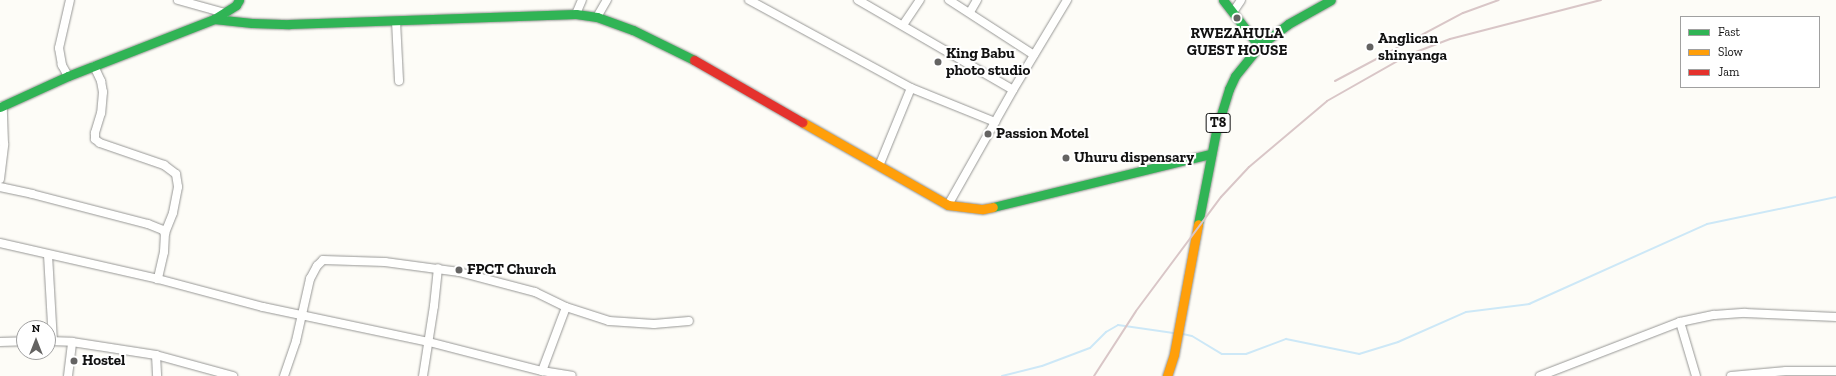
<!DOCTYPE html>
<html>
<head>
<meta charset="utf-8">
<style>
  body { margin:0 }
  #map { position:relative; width:1836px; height:376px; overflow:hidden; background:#fdfcf7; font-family:"Zilla Slab",serif }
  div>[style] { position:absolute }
  .stream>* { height:2px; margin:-1px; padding:0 1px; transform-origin:1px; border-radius:1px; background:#cde8f7 }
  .roads { filter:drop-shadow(0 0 1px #979795) drop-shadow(0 0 1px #979795) }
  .street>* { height:8px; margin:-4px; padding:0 4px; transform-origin:4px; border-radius:4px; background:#fffffe }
  .fast>* { height:9px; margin:-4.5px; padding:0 4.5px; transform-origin:4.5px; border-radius:4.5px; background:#30b455 }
  .slow>* { height:9px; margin:-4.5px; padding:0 4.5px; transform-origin:4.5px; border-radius:4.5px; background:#ff9f0a }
  .jam>* { height:9px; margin:-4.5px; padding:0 4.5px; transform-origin:4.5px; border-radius:4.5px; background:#e5322d }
  .rail>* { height:2px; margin:-1px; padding:0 1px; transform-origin:1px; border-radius:1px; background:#d9c6c7 }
  .dots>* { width:11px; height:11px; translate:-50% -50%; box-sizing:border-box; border:2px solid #fff; border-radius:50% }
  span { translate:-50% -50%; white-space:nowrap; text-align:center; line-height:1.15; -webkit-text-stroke:4px #fff; paint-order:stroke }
  .shield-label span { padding:1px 3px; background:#fff; border:1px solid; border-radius:3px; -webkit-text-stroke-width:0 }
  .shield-label { font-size:14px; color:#111; font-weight:700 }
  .poi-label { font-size:15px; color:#111; font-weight:700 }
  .left { translate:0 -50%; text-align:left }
  .legend { position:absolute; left:1680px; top:16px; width:140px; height:72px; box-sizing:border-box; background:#fff; border:1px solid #a0a0a0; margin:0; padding:5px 7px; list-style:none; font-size:12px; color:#111 }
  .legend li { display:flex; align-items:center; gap:8px; height:20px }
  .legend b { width:20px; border:1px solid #a0a0a0 }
  .north { position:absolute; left:16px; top:320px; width:40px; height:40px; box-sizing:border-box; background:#fff; border:1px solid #a0a0a0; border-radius:50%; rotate:0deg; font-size:11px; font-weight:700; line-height:16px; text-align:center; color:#111 }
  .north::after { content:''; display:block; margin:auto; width:14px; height:18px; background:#646362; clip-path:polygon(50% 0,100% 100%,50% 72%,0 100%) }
</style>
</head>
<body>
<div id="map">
  <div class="stream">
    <div style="left:1183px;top:334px;width:9px;rotate:13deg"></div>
    <div style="left:1192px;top:336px;width:35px;rotate:31deg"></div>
    <div style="left:1222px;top:354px;width:24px"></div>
    <div style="left:1246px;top:354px;width:43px;rotate:-20.6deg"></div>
    <div style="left:1286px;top:339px;width:75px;rotate:11.6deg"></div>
    <div style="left:1359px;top:354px;width:41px;rotate:-17.1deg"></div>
    <div style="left:1398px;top:342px;width:74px;rotate:-23.8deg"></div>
    <div style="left:1466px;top:312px;width:64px;rotate:-7.2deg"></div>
    <div style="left:1529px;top:304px;width:195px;rotate:-24.2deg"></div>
    <div style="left:1707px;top:224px;width:132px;rotate:-11.8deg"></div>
    <div style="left:1002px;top:376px;width:41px;rotate:-14deg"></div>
    <div style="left:1042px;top:366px;width:51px;rotate:-20.6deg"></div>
    <div style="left:1090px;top:348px;width:23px;rotate:-45deg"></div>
    <div style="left:1106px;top:332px;width:14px;rotate:-30deg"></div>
    <div style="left:1118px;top:325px;width:56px;rotate:8.3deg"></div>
  </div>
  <div class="roads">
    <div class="street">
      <div style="left:178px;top:0;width:49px;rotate:15.5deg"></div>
      <div style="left:749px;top:0;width:184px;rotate:28.5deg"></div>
      <div style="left:911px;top:88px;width:91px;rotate:22deg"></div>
      <div style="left:858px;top:0;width:179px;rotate:30.1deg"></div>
      <div style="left:949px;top:0;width:101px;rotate:32.9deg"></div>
      <div style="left:970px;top:12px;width:14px;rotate:-60deg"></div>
      <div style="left:1233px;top:12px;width:14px;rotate:-56deg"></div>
      <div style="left:576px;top:14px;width:15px;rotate:-67deg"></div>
      <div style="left:597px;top:17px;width:20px;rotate:-60deg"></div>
      <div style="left:396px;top:21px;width:60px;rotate:87.1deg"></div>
      <div style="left:903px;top:25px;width:30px;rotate:-56deg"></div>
      <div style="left:94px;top:66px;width:17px;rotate:65deg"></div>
      <div style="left:101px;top:81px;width:11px;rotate:80deg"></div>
      <div style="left:103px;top:92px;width:21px;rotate:95deg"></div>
      <div style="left:101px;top:113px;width:21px;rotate:107deg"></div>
      <div style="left:95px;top:133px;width:6px;rotate:90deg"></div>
      <div style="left:95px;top:139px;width:6px;rotate:39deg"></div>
      <div style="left:100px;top:143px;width:68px;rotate:19deg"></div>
      <div style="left:164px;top:165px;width:15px;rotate:37deg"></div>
      <div style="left:176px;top:174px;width:13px;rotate:81deg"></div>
      <div style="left:178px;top:187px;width:26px;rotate:101deg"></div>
      <div style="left:173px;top:213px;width:22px;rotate:112deg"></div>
      <div style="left:68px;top:76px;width:13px;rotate:-119deg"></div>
      <div style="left:62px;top:65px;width:17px;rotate:-100deg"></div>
      <div style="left:59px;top:48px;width:49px;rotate:-77.1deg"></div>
      <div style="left:879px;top:166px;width:84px;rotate:-67.7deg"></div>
      <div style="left:0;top:179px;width:35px;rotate:-83deg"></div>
      <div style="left:4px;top:144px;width:38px;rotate:-92deg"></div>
      <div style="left:0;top:187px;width:33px;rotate:12deg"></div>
      <div style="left:32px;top:194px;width:120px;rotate:14.5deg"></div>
      <div style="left:148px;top:224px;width:16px;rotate:22deg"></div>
      <div style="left:163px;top:230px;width:4px;rotate:56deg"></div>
      <div style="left:165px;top:233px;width:19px;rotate:93deg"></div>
      <div style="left:164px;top:252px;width:28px;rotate:103deg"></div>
      <div style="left:948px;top:205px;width:132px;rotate:-60.5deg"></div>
      <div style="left:1013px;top:90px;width:105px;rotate:-59deg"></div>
      <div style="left:0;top:243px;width:162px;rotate:12.8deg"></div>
      <div style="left:158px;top:279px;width:109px;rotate:14.9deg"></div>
      <div style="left:263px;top:307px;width:170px;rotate:11.9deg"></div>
      <div style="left:429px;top:342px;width:117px;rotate:14.4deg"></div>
      <div style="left:542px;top:371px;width:30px;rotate:9deg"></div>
      <div style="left:48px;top:255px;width:86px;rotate:86.7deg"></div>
      <div style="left:1680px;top:322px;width:56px;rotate:73.5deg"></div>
      <div style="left:48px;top:341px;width:24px;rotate:2deg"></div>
      <div style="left:72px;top:342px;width:85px;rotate:8.8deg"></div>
      <div style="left:156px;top:355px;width:80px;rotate:15.3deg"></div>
      <div style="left:0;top:342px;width:24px;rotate:-2deg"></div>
      <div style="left:156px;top:355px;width:21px;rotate:87deg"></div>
      <div style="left:542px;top:371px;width:68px;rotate:-69.4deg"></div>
      <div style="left:68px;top:376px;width:34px;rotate:-83deg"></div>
      <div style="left:284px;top:376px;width:37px;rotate:-71deg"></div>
      <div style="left:296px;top:341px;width:64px;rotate:-77.3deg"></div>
      <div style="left:310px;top:279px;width:15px;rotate:-62deg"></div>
      <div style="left:317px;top:266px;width:8px;rotate:-45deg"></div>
      <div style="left:323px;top:260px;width:62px;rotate:1.8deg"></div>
      <div style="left:385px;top:262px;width:75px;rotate:7.7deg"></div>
      <div style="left:459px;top:272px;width:79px;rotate:14.7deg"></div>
      <div style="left:535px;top:292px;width:34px;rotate:26deg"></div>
      <div style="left:566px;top:307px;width:45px;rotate:18deg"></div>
      <div style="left:609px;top:321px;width:45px;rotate:3.8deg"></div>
      <div style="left:654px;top:324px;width:35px;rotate:-5deg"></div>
      <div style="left:423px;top:376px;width:71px;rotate:-81.1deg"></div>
      <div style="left:434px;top:306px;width:38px;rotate:-84deg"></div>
      <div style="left:1540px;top:376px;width:150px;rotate:-21.1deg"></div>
      <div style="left:1680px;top:322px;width:35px;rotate:-12deg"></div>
      <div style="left:1714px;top:315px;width:31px;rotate:-4deg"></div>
      <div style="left:1745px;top:313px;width:91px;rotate:2.5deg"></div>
      <div style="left:1731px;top:376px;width:55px;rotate:-5.2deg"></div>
      <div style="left:1786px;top:371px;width:50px"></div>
    </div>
    <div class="fast">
      <div style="left:1223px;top:0;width:58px;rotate:52deg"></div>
      <div style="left:214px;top:19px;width:38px;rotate:6deg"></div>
      <div style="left:252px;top:23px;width:37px;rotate:2deg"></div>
      <div style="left:289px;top:24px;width:287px;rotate:-2deg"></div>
      <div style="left:576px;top:14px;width:21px;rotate:8deg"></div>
      <div style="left:597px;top:17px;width:38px;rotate:20deg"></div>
      <div style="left:633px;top:30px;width:68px;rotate:26.2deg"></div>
      <div style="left:0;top:107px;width:75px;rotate:-24.5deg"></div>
      <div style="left:68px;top:76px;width:157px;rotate:-21.3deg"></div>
      <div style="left:214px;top:19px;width:26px;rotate:-32deg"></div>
      <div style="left:236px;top:5px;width:6px;rotate:-59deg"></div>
      <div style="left:993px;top:207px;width:224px;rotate:-13.7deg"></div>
      <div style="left:1198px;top:224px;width:95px;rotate:-79deg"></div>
      <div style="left:1216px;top:131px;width:44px;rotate:-72.8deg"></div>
      <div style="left:1229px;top:89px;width:14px;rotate:-65deg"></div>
      <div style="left:1235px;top:76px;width:38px;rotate:-51deg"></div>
      <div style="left:1259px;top:46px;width:36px;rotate:-37deg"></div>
      <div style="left:1288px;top:24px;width:49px;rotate:-29.2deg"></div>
    </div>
    <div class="slow">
      <div style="left:802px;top:122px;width:168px;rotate:29.6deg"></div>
      <div style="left:948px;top:205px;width:35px;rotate:7deg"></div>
      <div style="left:983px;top:209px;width:10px;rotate:-11deg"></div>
      <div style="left:1167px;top:376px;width:23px;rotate:-72deg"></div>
      <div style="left:1174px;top:354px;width:132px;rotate:-79.5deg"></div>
    </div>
    <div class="jam">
      <div style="left:694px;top:60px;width:125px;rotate:29.9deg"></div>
    </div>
  </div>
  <div class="rail">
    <div style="left:1335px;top:81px;width:145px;rotate:-28deg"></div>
    <div style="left:1463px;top:13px;width:38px;rotate:-20deg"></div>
    <div style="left:1094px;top:376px;width:77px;rotate:-57.1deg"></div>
    <div style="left:1136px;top:311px;width:142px;rotate:-53.3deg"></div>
    <div style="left:1221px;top:197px;width:41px;rotate:-47deg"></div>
    <div style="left:1249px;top:167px;width:102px;rotate:-40.2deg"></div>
    <div style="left:1327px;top:101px;width:93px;rotate:-29.6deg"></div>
    <div style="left:1408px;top:55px;width:45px;rotate:-20.9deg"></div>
    <div style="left:1450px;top:39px;width:156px;rotate:-14.5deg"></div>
  </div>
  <div class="dots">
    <div style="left:1237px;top:18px;background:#646362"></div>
    <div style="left:1370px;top:47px;background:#646362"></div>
    <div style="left:938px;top:62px;background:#646362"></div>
    <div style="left:988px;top:134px;background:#646362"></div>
    <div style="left:1066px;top:158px;background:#646362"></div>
    <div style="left:459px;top:270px;background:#646362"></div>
    <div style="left:74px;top:361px;background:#646362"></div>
  </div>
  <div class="shield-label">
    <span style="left:1218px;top:123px">T8</span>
  </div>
  <div class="poi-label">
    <span style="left:1237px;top:42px">RWEZAHULA<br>GUEST HOUSE</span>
    <span class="left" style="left:1378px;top:47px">Anglican<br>shinyanga</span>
    <span class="left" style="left:946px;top:62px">King Babu<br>photo studio</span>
    <span class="left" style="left:996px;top:134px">Passion Motel</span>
    <span class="left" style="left:1074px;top:158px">Uhuru dispensary</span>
    <span class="left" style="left:467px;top:270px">FPCT Church</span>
    <span class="left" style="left:82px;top:361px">Hostel</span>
  </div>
  <ul class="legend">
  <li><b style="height:5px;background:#30b455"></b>Fast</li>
  <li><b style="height:5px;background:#ff9f0a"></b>Slow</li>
  <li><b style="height:5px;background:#e5322d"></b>Jam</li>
  </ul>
  <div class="north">N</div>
</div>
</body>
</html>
